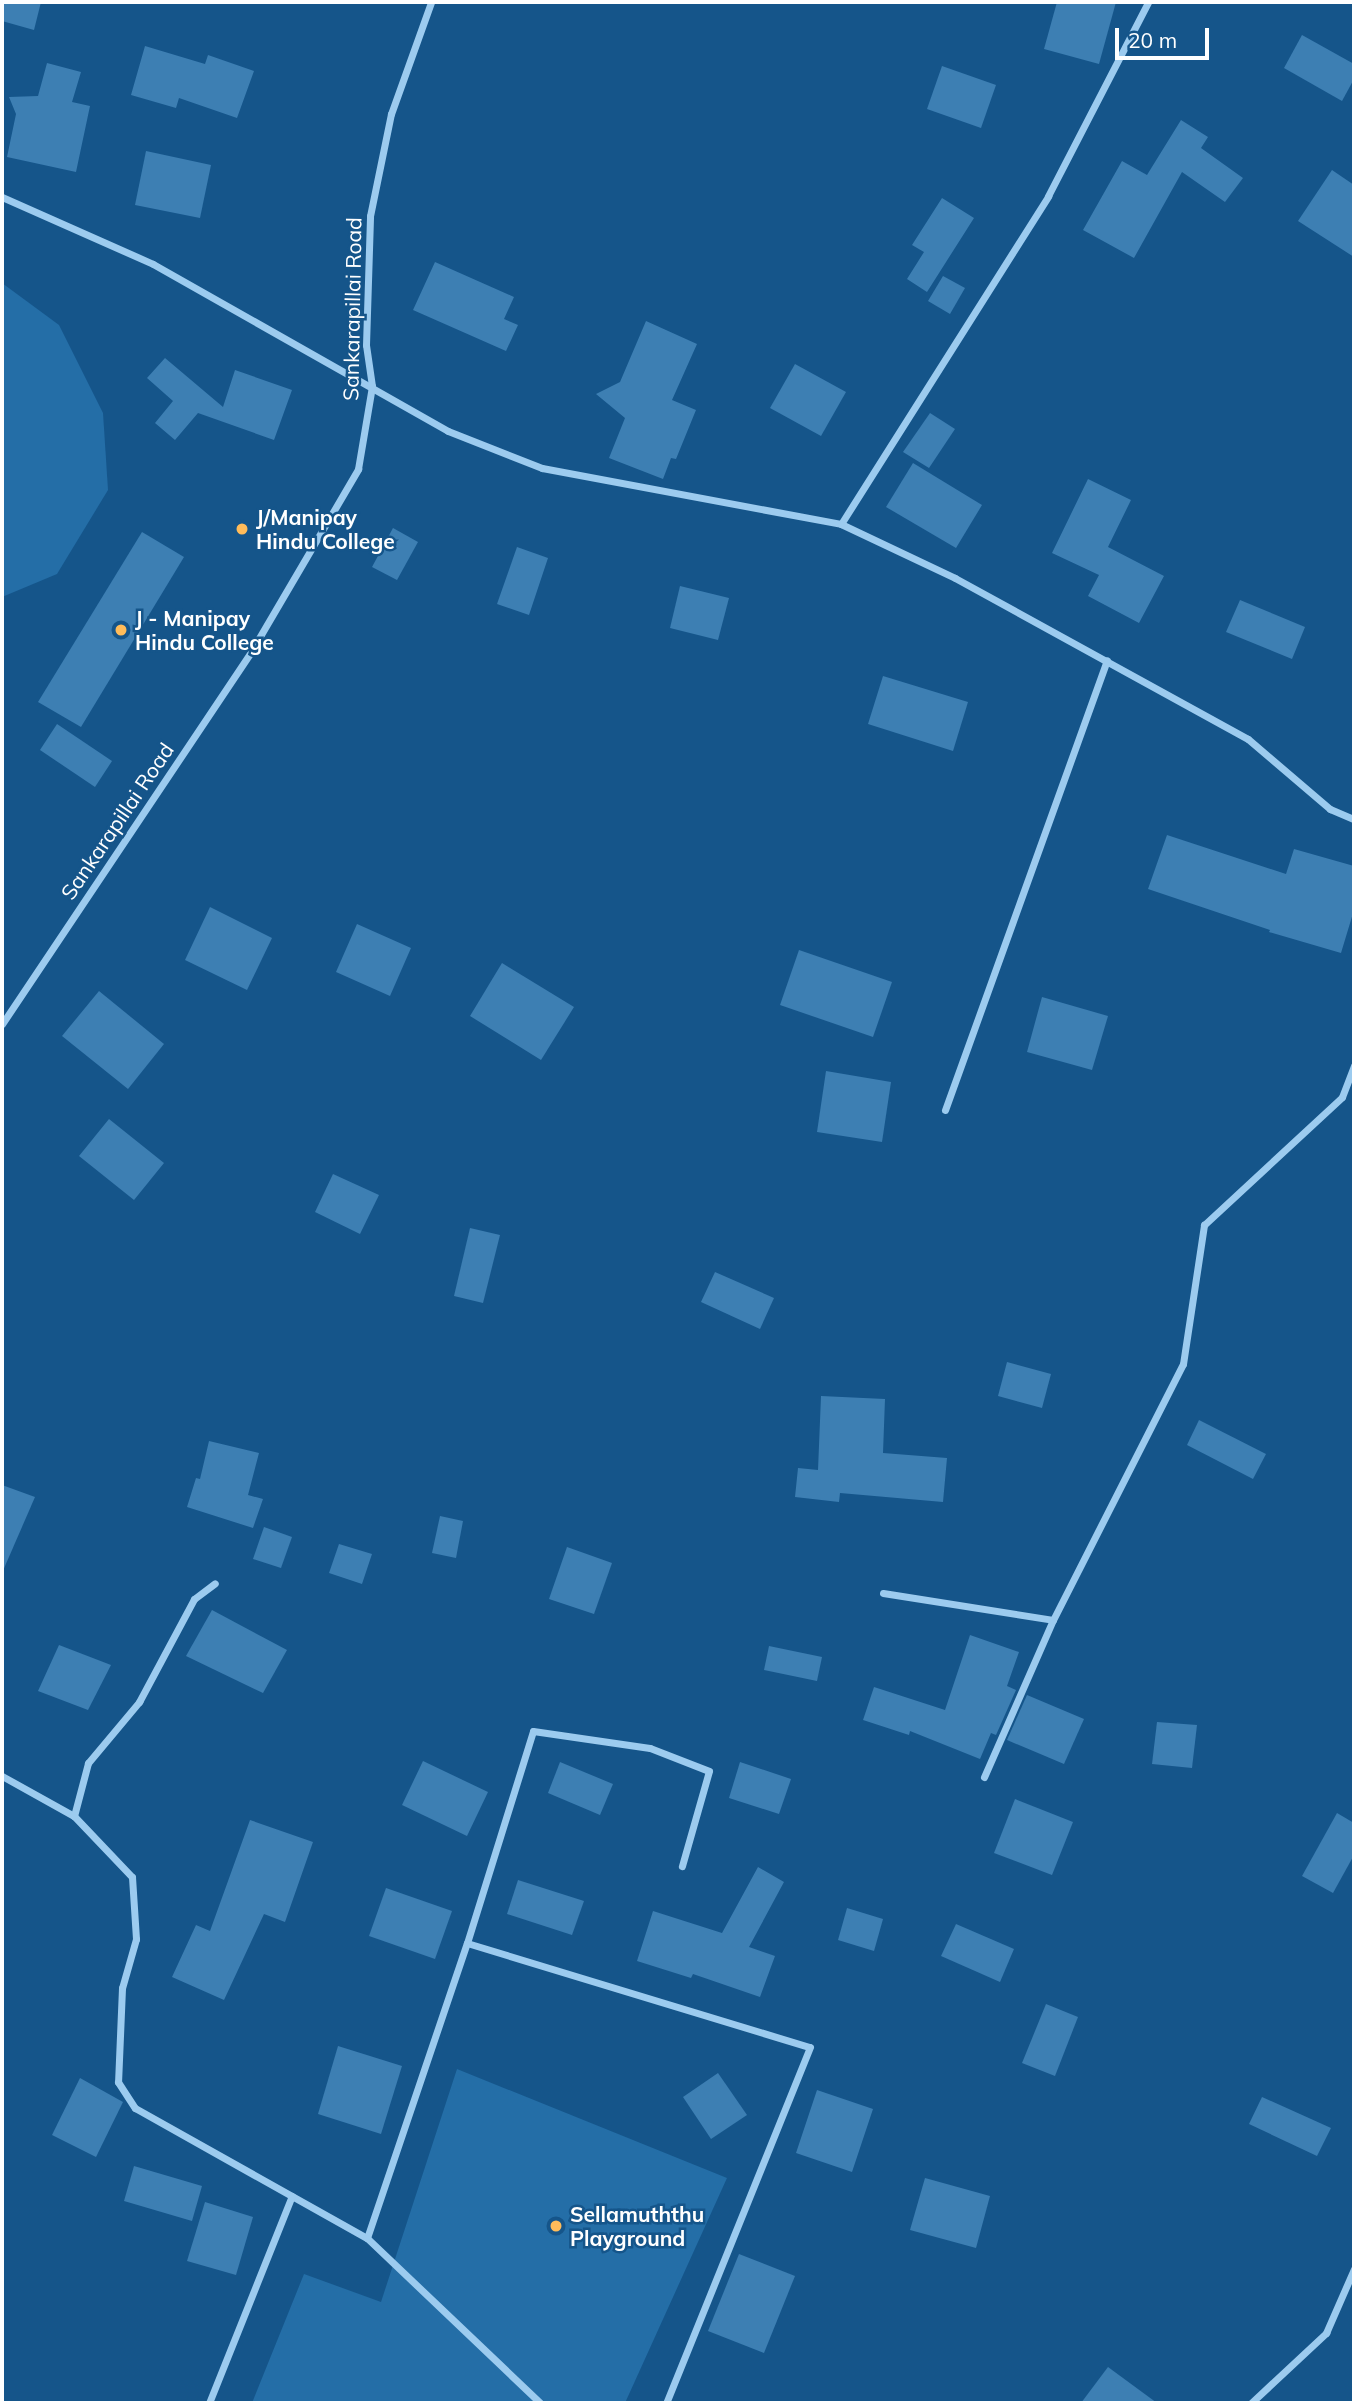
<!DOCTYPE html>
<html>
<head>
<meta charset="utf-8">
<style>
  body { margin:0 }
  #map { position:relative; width:1356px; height:2405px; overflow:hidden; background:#15558a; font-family:Mulish,sans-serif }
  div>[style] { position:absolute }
  .green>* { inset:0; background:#246ea7 }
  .building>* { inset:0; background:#3d7fb3 }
  .street>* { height:7px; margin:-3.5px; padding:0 3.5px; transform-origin:3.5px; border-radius:3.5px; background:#9ccbef }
  .dots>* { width:19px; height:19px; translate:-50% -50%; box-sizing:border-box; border:4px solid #15558a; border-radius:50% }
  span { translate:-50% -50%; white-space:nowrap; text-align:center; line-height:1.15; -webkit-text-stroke:5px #15558a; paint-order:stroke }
  .street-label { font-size:21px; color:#fff }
  .poi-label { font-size:21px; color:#fff; font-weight:700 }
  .left { translate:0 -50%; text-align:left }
  .frame { position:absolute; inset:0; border:4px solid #fff; pointer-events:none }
  .scale { position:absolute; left:1115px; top:28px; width:94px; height:32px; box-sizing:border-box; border:4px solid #fff; border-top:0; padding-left:9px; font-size:21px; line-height:24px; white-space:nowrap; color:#fff; -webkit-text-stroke:5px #15558a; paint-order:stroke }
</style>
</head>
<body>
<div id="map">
  <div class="green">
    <div style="clip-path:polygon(2px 283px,59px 325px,103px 413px,108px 490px,57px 574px,2px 597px)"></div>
    <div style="clip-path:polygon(457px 2069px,727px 2178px,625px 2403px,252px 2403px,304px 2274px,381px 2302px)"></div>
  </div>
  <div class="building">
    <div style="clip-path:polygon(2px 2px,41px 2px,34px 30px,2px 21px)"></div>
    <div style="clip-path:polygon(1057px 2px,1116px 2px,1099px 64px,1044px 49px)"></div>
    <div style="clip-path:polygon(1302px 35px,1354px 64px,1354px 79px,1342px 101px,1284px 68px)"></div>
    <div style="clip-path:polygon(145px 46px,205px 64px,208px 55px,254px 71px,237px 118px,179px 98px,176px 108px,131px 95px)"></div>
    <div style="clip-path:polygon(47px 63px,81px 72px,72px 102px,90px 106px,76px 172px,7px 157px,16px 114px,9px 97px,38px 96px)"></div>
    <div style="clip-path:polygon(942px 66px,996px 85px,981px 128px,927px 109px)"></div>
    <div style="clip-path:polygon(1181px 120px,1208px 137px,1201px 148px,1243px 178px,1225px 202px,1182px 172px,1134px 258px,1083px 230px,1122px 161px,1147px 175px)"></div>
    <div style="clip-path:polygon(146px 151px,211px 165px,200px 218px,135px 205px)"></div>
    <div style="clip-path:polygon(1332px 170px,1354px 185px,1354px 257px,1298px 221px)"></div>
    <div style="clip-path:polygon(942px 198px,974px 218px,927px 292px,907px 279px,924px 252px,912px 245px)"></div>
    <div style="clip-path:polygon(435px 262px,514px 297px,504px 319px,518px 325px,506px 351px,413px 310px)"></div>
    <div style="clip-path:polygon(943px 276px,965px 288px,950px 314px,928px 301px)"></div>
    <div style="clip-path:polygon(646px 321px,697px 344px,672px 400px,696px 410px,676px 459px,671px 458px,663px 479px,609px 458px,625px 418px,596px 394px,620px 382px)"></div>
    <div style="clip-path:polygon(165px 358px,223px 407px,235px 370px,292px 390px,274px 440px,198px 413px,175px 440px,155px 423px,173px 401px,147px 378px)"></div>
    <div style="clip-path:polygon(795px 364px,846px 392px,821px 436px,770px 408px)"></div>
    <div style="clip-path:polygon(930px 413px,955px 429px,929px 468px,903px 452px)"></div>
    <div style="clip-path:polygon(913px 463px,982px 505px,956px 548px,886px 507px)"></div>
    <div style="clip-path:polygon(1088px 479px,1131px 500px,1108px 547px,1164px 576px,1139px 623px,1088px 596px,1099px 575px,1052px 553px)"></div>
    <div style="clip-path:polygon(393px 528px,418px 542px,397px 580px,372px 567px)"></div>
    <div style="clip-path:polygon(142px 532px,184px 557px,81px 727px,38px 702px)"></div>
    <div style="clip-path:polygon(517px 547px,548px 558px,529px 615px,497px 604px)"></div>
    <div style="clip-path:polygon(680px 586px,729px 598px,718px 640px,670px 628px)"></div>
    <div style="clip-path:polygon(1240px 600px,1305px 627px,1292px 659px,1226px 632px)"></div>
    <div style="clip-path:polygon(883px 676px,968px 702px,953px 751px,868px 724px)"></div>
    <div style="clip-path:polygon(57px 724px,112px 761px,95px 787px,40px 750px)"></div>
    <div style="clip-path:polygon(1167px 835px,1286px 874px,1294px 849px,1354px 866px,1354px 910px,1341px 953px,1269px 932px,1270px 930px,1148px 889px)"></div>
    <div style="clip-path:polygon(210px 907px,272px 938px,247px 990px,185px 960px)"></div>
    <div style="clip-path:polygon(357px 924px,411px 948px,390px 996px,336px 972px)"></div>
    <div style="clip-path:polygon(799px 950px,892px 982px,873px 1037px,780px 1005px)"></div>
    <div style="clip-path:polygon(502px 963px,574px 1007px,541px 1060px,470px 1016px)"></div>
    <div style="clip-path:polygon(99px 991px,164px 1044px,128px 1089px,62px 1036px)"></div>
    <div style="clip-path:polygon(1042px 997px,1108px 1016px,1092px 1070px,1027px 1052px)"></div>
    <div style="clip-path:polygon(826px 1071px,891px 1082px,882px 1142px,817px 1132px)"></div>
    <div style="clip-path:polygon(109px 1119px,164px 1163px,134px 1200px,79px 1156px)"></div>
    <div style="clip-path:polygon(333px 1174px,379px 1195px,360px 1234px,315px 1212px)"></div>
    <div style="clip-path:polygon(470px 1228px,500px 1235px,483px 1303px,454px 1296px)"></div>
    <div style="clip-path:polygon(715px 1272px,774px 1298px,760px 1329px,701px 1302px)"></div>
    <div style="clip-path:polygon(1007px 1362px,1051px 1374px,1042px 1408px,998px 1396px)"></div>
    <div style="clip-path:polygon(821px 1396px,885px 1399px,883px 1453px,947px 1458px,943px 1502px,840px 1493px,839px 1502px,795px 1497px,798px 1468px,818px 1470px)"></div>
    <div style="clip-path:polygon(1199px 1420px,1266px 1454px,1253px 1479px,1187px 1445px)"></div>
    <div style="clip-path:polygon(209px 1441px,259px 1453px,248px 1495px,263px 1499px,253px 1528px,187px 1507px,196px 1478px,200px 1479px)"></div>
    <div style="clip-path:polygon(2px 1485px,35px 1497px,2px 1573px)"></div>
    <div style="clip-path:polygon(440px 1516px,463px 1521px,456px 1558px,432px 1553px)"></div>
    <div style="clip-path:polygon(264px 1527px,292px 1537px,281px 1568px,253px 1559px)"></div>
    <div style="clip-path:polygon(339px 1544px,372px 1554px,362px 1584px,329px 1573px)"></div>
    <div style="clip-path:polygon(567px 1547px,612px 1563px,594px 1614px,549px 1599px)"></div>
    <div style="clip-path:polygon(212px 1610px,287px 1650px,263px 1693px,186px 1656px)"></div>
    <div style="clip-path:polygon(970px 1635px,1019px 1652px,1007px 1686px,1016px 1690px,996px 1735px,991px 1733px,980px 1759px,910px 1731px,909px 1735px,863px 1720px,874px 1687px,945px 1710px)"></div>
    <div style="clip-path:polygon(59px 1645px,111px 1665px,88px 1710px,38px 1691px)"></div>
    <div style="clip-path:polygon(769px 1646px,822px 1657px,817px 1681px,764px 1670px)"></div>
    <div style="clip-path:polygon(1027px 1695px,1084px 1719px,1064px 1764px,1007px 1740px)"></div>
    <div style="clip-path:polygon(1157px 1722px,1197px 1725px,1192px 1768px,1152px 1764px)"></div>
    <div style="clip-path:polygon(423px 1761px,488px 1792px,467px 1836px,402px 1805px)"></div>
    <div style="clip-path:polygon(560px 1762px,613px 1784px,600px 1815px,548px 1793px)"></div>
    <div style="clip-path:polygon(740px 1762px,791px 1779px,779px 1814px,729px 1798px)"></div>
    <div style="clip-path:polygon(1015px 1799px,1073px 1822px,1052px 1875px,994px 1853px)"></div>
    <div style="clip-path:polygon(1337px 1813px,1354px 1823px,1354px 1855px,1333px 1893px,1302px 1876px)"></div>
    <div style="clip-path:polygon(250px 1820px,313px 1842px,285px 1922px,264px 1914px,224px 2000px,172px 1977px,196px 1925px,210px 1931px)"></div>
    <div style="clip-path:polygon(758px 1867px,784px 1882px,749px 1947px,775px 1956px,760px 1997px,693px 1974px,691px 1978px,637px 1961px,653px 1911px,722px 1933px)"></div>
    <div style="clip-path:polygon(518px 1880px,584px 1901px,572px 1935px,507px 1914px)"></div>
    <div style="clip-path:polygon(386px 1888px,452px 1911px,435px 1959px,369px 1936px)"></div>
    <div style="clip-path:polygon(847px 1908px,883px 1919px,874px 1951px,838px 1940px)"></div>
    <div style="clip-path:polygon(956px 1924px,1014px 1949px,1000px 1982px,941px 1956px)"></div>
    <div style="clip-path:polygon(1046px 2004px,1078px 2017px,1055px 2076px,1022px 2063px)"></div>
    <div style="clip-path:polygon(338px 2046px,402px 2066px,381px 2134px,318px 2114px)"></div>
    <div style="clip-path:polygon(718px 2073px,747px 2115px,711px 2139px,683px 2097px)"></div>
    <div style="clip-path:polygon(80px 2078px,123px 2102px,96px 2157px,52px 2135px)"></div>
    <div style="clip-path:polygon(817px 2090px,873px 2109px,852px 2172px,796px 2153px)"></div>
    <div style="clip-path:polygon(1262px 2097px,1331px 2128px,1317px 2156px,1249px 2124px)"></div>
    <div style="clip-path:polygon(134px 2166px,202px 2186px,192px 2221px,124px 2201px)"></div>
    <div style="clip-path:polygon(925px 2178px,990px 2196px,976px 2248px,910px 2230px)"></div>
    <div style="clip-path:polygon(205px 2202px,253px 2217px,236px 2275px,187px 2261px)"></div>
    <div style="clip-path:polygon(739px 2254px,795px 2276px,764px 2353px,708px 2331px)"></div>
    <div style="clip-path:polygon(1108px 2367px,1157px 2403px,1081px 2403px)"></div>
  </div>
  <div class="street">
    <div style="left:2px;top:197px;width:165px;rotate:23.9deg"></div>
    <div style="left:153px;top:264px;width:339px;rotate:29.5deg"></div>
    <div style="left:448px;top:431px;width:101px;rotate:21.5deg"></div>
    <div style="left:542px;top:468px;width:304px;rotate:10.6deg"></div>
    <div style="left:841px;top:524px;width:126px;rotate:25.3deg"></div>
    <div style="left:955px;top:578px;width:334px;rotate:28.8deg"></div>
    <div style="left:1248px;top:739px;width:108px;rotate:40.5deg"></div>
    <div style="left:1330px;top:809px;width:26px;rotate:23deg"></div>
    <div style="left:841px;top:524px;width:388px;rotate:-57.7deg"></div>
    <div style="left:1048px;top:196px;width:218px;rotate:-62.7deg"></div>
    <div style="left:2px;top:1024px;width:450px;rotate:-56.2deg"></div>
    <div style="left:252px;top:650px;width:210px;rotate:-59.6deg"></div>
    <div style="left:358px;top:469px;width:84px;rotate:-80.4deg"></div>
    <div style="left:372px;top:386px;width:41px;rotate:-98.3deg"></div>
    <div style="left:366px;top:345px;width:129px;rotate:-88.2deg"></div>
    <div style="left:370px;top:216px;width:104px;rotate:-78.4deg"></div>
    <div style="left:391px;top:114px;width:119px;rotate:-70.3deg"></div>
    <div style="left:945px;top:1110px;width:478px;rotate:-70.2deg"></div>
    <div style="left:883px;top:1593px;width:172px;rotate:9deg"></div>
    <div style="left:2px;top:1776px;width:82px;rotate:29.1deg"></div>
    <div style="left:74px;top:1816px;width:84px;rotate:46.4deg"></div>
    <div style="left:132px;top:1877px;width:62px;rotate:86.3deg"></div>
    <div style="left:136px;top:1939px;width:51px;rotate:105.9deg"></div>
    <div style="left:122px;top:1988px;width:94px;rotate:92.4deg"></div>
    <div style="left:118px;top:2082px;width:31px;rotate:57deg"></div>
    <div style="left:135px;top:2108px;width:266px;rotate:29.3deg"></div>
    <div style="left:367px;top:2238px;width:239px;rotate:43.6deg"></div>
    <div style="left:984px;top:1777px;width:171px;rotate:-66.3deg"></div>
    <div style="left:1053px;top:1620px;width:287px;rotate:-63.1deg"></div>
    <div style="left:1183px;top:1364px;width:141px;rotate:-81.4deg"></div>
    <div style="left:1204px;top:1225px;width:188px;rotate:-42.8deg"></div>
    <div style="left:1342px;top:1097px;width:34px;rotate:-69deg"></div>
    <div style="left:74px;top:1816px;width:55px;rotate:-75.2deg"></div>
    <div style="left:88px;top:1763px;width:80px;rotate:-50.1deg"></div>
    <div style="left:139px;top:1702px;width:117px;rotate:-61.9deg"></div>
    <div style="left:194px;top:1599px;width:26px;rotate:-37deg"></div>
    <div style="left:467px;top:1943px;width:358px;rotate:16.9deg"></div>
    <div style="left:810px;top:2047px;width:384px;rotate:112deg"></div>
    <div style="left:367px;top:2238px;width:311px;rotate:-71.3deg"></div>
    <div style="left:467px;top:1943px;width:222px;rotate:-72.7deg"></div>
    <div style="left:533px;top:1731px;width:118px;rotate:8.3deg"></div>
    <div style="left:650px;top:1748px;width:63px;rotate:21.3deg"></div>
    <div style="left:709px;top:1771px;width:99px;rotate:105.9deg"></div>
    <div style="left:209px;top:2403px;width:223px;rotate:-68.2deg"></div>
    <div style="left:1251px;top:2403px;width:103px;rotate:-43deg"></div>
    <div style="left:1326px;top:2333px;width:70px;rotate:-66.4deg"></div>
  </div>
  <div class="dots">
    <div style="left:242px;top:529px;background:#ffbc5a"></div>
    <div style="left:121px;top:630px;background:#ffbc5a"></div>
    <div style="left:556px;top:2226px;background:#ffbc5a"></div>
  </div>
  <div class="street-label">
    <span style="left:352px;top:309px;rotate:-89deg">Sankarapillai Road</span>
    <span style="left:117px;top:821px;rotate:-56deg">Sankarapillai Road</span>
  </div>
  <div class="poi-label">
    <span class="left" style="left:256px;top:529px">J/Manipay<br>Hindu College</span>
    <span class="left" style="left:135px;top:630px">J - Manipay<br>Hindu College</span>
    <span class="left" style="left:570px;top:2226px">Sellamuththu<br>Playground</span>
  </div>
  <div class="frame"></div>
  <div class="scale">20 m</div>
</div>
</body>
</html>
